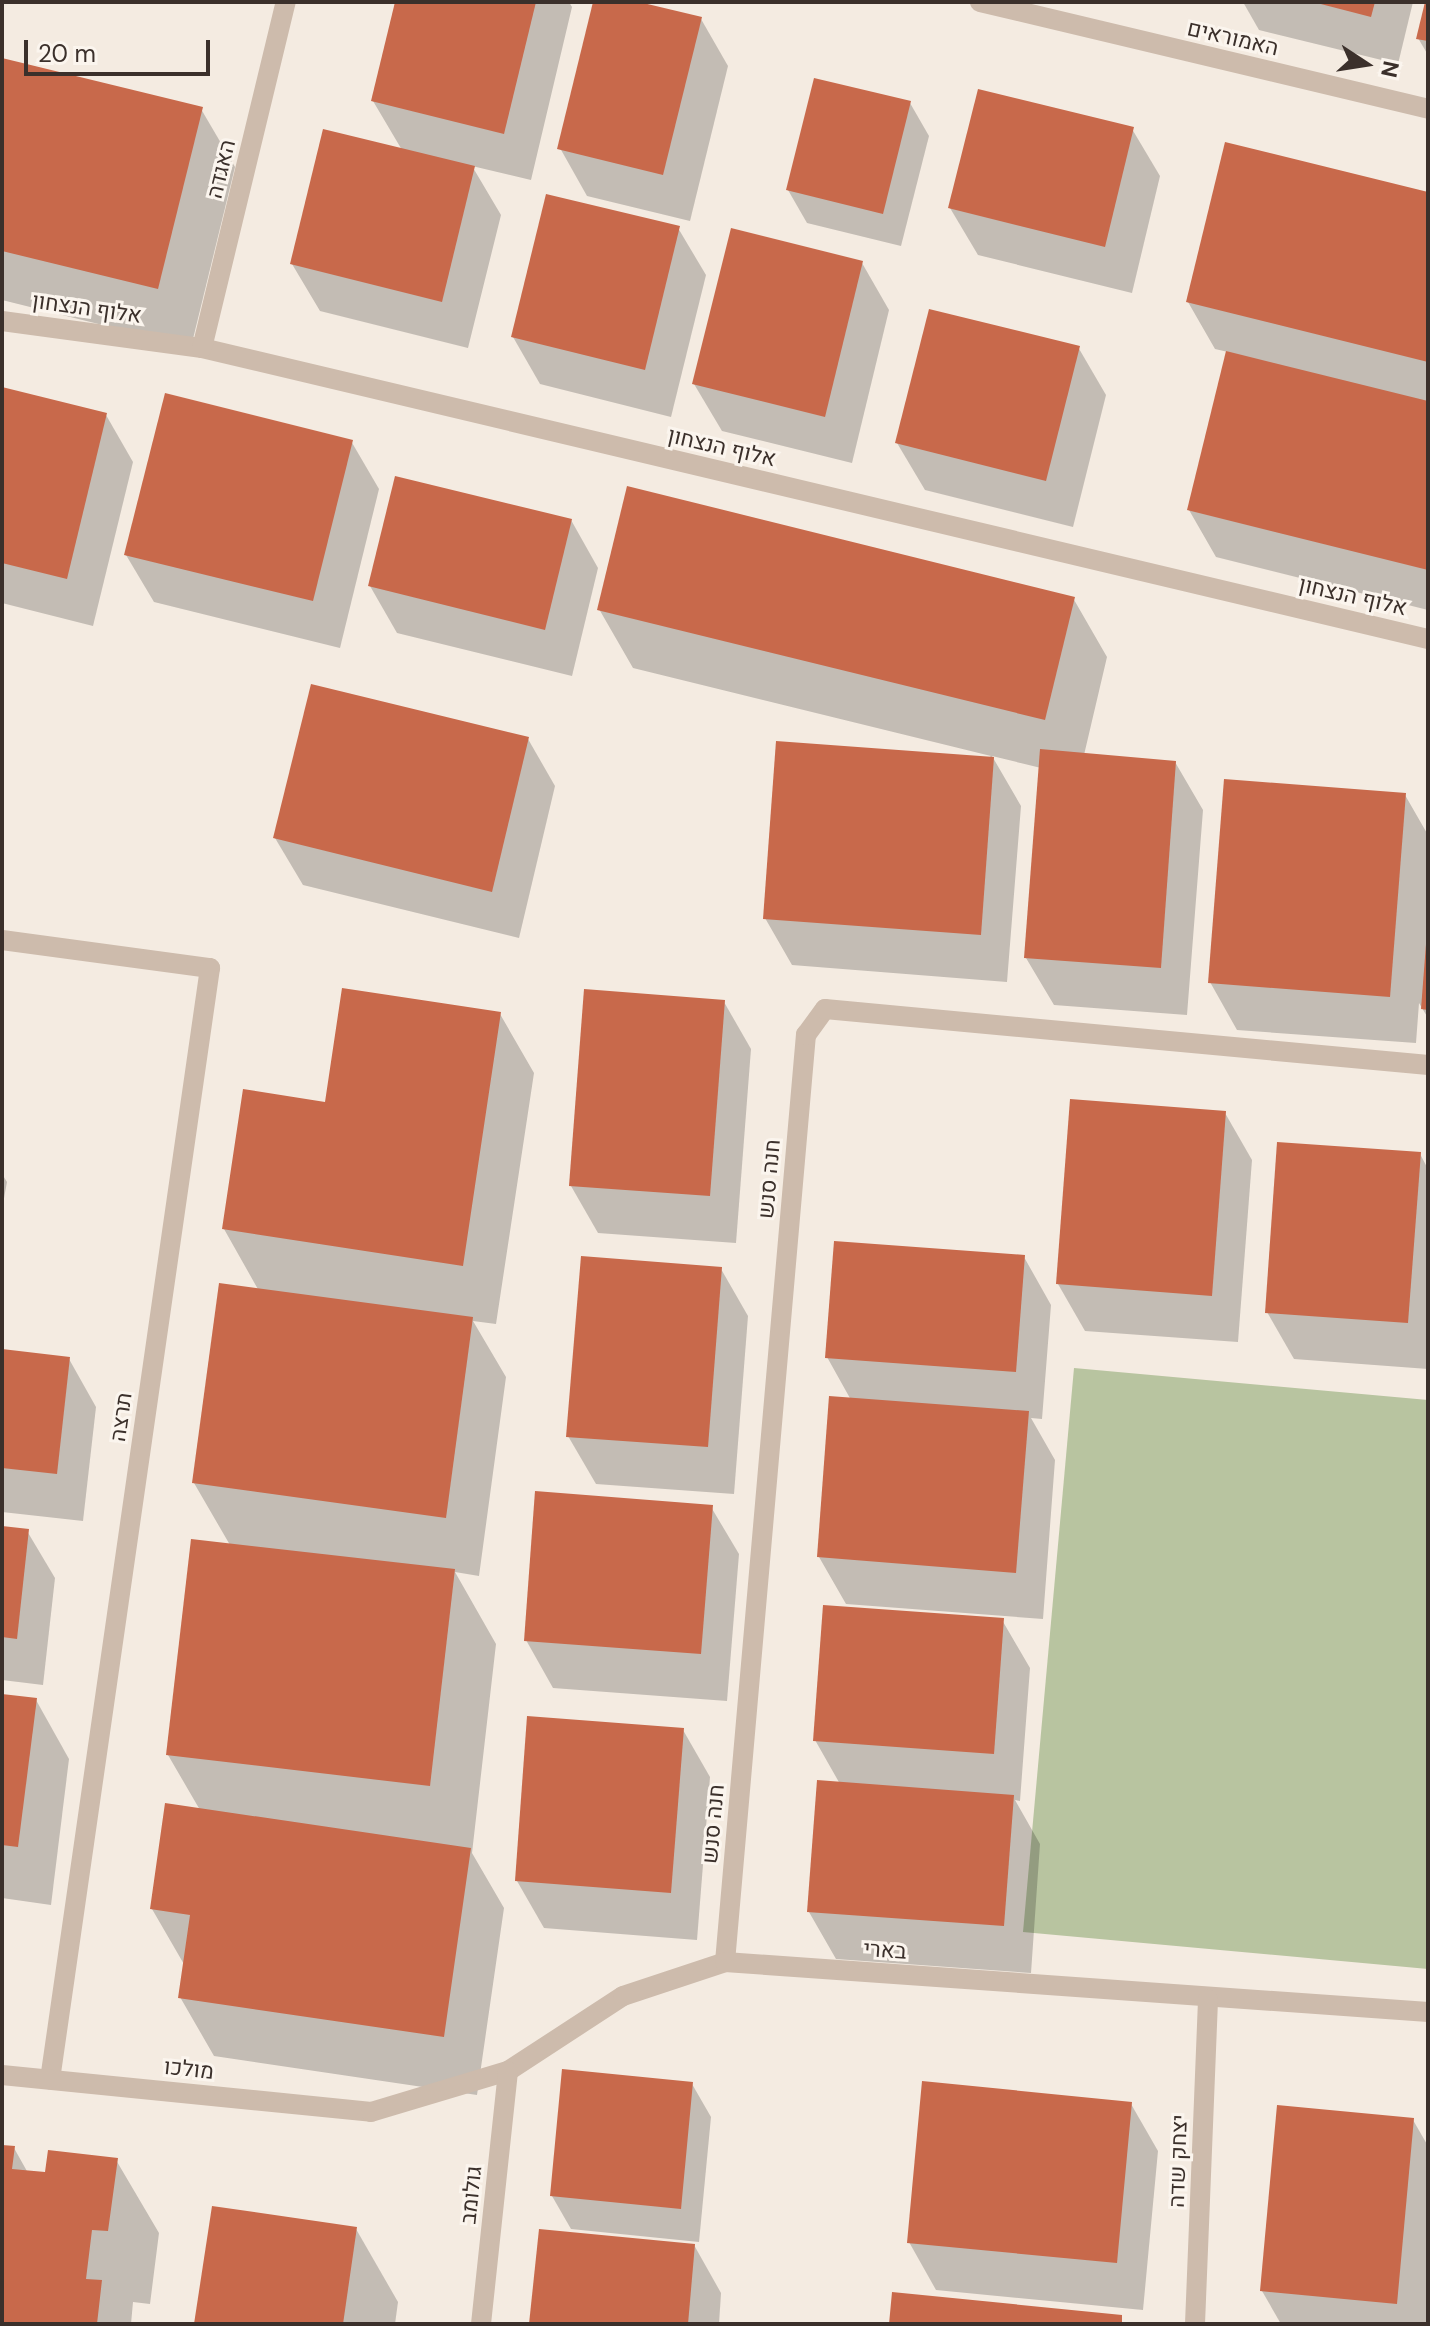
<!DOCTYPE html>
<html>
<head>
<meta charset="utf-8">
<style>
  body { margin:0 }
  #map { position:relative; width:1430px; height:2326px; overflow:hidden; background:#f4ebe1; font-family:"DM Sans",Heebo,sans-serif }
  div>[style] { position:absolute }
  .green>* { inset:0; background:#b8c4a0 }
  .shadow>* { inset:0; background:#0003 }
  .building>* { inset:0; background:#c8694b }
  .minor>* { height:20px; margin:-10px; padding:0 10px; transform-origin:10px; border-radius:10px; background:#cdbbac }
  span { translate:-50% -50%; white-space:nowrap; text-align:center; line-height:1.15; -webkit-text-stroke:6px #fbf5ee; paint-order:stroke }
  .street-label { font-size:22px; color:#3b302b }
  .frame { position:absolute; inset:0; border:4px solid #3b302b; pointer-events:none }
  .north { position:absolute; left:1326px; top:24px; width:80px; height:80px; -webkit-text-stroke:6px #fbf5ee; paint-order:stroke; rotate:102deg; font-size:22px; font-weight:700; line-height:32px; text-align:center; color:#3b302b }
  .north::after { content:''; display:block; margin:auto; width:28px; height:36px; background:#3b302b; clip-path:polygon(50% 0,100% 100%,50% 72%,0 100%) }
  .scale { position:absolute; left:24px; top:40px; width:186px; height:36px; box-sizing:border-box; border:4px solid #3b302b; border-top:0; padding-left:10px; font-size:24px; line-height:28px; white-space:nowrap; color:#3b302b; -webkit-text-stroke:6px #fbf5ee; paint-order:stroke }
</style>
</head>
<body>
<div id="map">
  <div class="green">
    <div style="clip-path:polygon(1074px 1368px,1428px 1400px,1428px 1969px,1023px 1932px)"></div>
  </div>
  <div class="shadow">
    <div style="clip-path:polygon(397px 2px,569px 2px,572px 7px,531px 180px,472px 166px,501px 215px,468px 348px,320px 311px,292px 264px,402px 150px,373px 101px)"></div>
    <div style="clip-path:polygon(596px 2px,631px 2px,701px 19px,728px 66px,690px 221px,587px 196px,560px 148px)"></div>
    <div style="clip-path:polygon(1243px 2px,1413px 2px,1398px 64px,1259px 30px)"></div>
    <div style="clip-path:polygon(1427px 2px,1428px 2px,1428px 55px,1418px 38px)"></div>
    <div style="clip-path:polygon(2px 60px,201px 109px,235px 167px,191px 347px,2px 300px)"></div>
    <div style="clip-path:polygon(910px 103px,929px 136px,901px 246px,807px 223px,788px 190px)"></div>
    <div style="clip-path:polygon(1132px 129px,1160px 176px,1132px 293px,978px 255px,950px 208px)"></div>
    <div style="clip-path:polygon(1428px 194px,1428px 610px,1216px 557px,1189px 510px,1228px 352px,1215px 349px,1188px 302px)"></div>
    <div style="clip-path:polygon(678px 228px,706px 275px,671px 417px,540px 384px,513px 337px)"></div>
    <div style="clip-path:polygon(862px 263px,889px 310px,852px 463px,722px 431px,694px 384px)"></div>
    <div style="clip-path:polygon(1078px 347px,1106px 395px,1073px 527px,925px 490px,897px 443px)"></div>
    <div style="clip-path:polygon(2px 389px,106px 415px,133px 462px,93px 626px,2px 603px)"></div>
    <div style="clip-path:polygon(351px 441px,379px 489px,340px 648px,154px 602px,126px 555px)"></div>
    <div style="clip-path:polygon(571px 520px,598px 568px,572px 676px,397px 633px,370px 586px)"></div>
    <div style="clip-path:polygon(1073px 598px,1107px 657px,1084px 755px,1175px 762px,1203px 810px,1187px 1015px,1054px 1005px,1026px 958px,1041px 768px,992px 756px,1021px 806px,1007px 982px,792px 965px,765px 918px,991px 756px,633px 668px,599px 609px)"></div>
    <div style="clip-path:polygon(528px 739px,555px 786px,519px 938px,303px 885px,275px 838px)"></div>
    <div style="clip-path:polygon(1405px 795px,1428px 835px,1428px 1018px,1419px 1003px,1416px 1043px,1237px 1030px,1210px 982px)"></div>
    <div style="clip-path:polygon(724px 1002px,751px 1049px,736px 1243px,598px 1233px,571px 1186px)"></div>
    <div style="clip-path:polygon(500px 1014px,534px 1073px,496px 1324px,473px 1321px,506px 1377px,479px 1576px,455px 1572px,496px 1644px,472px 1853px,504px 1908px,477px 2095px,214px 2056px,180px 1997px,185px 1966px,152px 1909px,200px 1810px,168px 1755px,230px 1545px,194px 1483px,259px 1291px,224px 1229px,327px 1104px)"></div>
    <div style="clip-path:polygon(1225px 1113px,1252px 1160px,1238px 1342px,1085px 1331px,1058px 1284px)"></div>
    <div style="clip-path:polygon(1420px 1154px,1428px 1169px,1428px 1369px,1294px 1359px,1267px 1312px)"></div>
    <div style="clip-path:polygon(2px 1174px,7px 1182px,2px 1209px)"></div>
    <div style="clip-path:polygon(1024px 1257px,1051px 1305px,1042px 1419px,1031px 1418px,1055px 1460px,1043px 1619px,846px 1604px,819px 1557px,851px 1400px,827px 1357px)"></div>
    <div style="clip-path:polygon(721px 1269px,748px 1316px,734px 1494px,596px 1484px,568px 1436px)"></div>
    <div style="clip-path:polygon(2px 1352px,69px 1359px,96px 1407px,83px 1521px,2px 1512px)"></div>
    <div style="clip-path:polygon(711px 1507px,739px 1554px,727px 1701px,553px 1688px,526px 1640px)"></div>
    <div style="clip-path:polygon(2px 1528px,27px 1531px,55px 1578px,43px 1685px,2px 1680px)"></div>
    <div style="clip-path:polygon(1002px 1620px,1030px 1668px,1020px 1801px,1015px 1800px,1040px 1844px,1031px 1973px,836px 1959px,809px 1912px,840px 1784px,815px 1740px)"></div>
    <div style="clip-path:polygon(2px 1696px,36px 1700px,69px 1759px,51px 1905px,2px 1898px)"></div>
    <div style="clip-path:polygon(683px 1730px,710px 1777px,697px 1940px,544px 1928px,517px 1881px)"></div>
    <div style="clip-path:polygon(692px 2084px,711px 2117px,699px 2242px,571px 2229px,552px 2196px)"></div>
    <div style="clip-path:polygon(1131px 2104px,1158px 2151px,1143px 2310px,936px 2290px,909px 2242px)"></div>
    <div style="clip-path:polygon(1413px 2120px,1428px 2146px,1426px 2324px,1281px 2324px,1262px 2291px)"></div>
    <div style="clip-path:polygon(2px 2147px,14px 2148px,28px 2173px,47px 2175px,116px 2160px,159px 2233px,150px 2304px,133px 2302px,131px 2324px,2px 2324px)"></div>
    <div style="clip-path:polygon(356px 2229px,398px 2302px,395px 2324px,196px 2324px)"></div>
    <div style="clip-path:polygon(694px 2245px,721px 2293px,719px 2324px,531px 2324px)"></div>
  </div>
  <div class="building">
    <div style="clip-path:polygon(395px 2px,536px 2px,504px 134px,371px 101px)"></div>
    <div style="clip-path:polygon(593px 2px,639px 2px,702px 17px,663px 175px,557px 149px)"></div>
    <div style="clip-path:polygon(1313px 2px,1375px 2px,1371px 17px)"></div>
    <div style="clip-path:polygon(1425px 2px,1428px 2px,1428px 41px,1416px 39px)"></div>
    <div style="clip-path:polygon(2px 58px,203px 107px,158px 289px,2px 251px)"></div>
    <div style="clip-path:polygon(814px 78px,911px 101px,883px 214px,786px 190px)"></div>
    <div style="clip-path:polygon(978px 89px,1134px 127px,1105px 247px,948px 208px)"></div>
    <div style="clip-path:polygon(323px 129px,475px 166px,442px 302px,290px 264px)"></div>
    <div style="clip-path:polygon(1225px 142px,1428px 192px,1428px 362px,1186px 302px)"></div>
    <div style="clip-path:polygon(546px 194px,680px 226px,645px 370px,511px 337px)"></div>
    <div style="clip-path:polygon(731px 228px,863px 261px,825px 417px,692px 384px)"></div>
    <div style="clip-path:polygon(929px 309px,1080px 346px,1046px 481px,895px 443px)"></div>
    <div style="clip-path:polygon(1226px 351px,1428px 401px,1428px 570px,1187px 510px)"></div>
    <div style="clip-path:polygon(2px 387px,107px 413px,67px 579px,2px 563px)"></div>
    <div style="clip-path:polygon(165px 393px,353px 440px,313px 601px,124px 555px)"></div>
    <div style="clip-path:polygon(395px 476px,572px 519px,545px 630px,368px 586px)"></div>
    <div style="clip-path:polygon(627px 486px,1075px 597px,1045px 720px,597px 610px)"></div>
    <div style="clip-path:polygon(311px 684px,529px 737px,492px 892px,273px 838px)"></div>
    <div style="clip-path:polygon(776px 741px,994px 757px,981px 935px,763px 919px)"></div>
    <div style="clip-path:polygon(1040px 749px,1176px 761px,1161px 968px,1024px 958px)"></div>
    <div style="clip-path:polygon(1224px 779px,1406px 793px,1390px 997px,1208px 983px)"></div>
    <div style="clip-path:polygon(1426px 944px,1428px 944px,1428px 1010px,1421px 1009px)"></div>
    <div style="clip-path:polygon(342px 988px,501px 1012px,463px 1266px,222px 1229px,243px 1089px,325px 1102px)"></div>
    <div style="clip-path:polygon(584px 989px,725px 1000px,710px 1196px,569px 1186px)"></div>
    <div style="clip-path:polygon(1070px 1099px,1226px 1111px,1212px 1296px,1056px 1284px)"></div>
    <div style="clip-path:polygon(1277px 1142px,1421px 1152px,1408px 1323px,1265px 1313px)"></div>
    <div style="clip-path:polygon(834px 1241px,1025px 1255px,1016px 1372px,825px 1358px)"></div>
    <div style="clip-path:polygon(581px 1256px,722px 1267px,708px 1447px,566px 1437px)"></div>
    <div style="clip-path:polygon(219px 1283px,473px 1317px,446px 1518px,192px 1483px)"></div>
    <div style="clip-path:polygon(2px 1349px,70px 1357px,57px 1474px,2px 1468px)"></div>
    <div style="clip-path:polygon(829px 1396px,1029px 1411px,1016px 1573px,817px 1557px)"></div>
    <div style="clip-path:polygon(535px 1491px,713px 1505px,701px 1654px,524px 1641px)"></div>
    <div style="clip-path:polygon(2px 1526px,29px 1529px,17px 1639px,2px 1637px)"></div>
    <div style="clip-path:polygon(191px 1539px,455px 1569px,430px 1786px,166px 1755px)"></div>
    <div style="clip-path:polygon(823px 1605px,1004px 1618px,994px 1754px,813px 1741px)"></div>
    <div style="clip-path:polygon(2px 1694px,37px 1698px,18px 1847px,2px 1845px)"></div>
    <div style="clip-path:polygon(527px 1716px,684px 1728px,671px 1893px,515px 1881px)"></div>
    <div style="clip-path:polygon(817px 1780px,1014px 1795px,1004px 1926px,807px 1912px)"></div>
    <div style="clip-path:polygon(165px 1803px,471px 1848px,444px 2037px,178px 1998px,190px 1915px,150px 1909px)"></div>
    <div style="clip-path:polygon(562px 2069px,693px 2082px,681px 2209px,550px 2196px)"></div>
    <div style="clip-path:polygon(922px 2081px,1132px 2102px,1117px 2263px,907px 2243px)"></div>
    <div style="clip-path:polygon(1277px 2105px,1414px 2118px,1397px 2304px,1260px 2291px)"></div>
    <div style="clip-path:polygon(2px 2145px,15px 2146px,12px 2169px,45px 2172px,48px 2150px,118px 2158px,108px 2231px,92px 2230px,86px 2279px,102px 2280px,97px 2324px,2px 2324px)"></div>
    <div style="clip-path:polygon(212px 2206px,357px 2227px,343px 2324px,194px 2324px)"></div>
    <div style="clip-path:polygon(539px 2229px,695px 2244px,688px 2324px,529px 2324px)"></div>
    <div style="clip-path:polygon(892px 2292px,1122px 2315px,1122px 2324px,889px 2324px)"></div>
  </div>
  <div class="minor">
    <div style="left:980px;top:2px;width:461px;rotate:13.4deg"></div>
    <div style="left:2px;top:321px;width:202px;rotate:7.7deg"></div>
    <div style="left:202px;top:348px;width:1260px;rotate:13.35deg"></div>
    <div style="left:202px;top:348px;width:356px;rotate:-76.4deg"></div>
    <div style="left:2px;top:940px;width:210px;rotate:7.7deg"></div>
    <div style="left:210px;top:968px;width:1123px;rotate:98.19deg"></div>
    <div style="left:725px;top:1962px;width:931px;rotate:-85.01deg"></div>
    <div style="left:806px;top:1035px;width:32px;rotate:-54deg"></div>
    <div style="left:825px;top:1009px;width:606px;rotate:5.31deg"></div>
    <div style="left:2px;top:2075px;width:371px;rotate:5.7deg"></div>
    <div style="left:371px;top:2112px;width:143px;rotate:-16.7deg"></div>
    <div style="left:508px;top:2071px;width:137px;rotate:-33.1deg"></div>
    <div style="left:623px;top:1996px;width:108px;rotate:-18.4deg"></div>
    <div style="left:725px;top:1962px;width:705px;rotate:4.07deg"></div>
    <div style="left:481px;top:2324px;width:254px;rotate:-83.9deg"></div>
    <div style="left:1195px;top:2324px;width:325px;rotate:-87.7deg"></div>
  </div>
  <div class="street-label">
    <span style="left:1233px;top:38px;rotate:13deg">האמוראים</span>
    <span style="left:221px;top:169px;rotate:-76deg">האגדה</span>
    <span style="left:87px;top:308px;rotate:8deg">אלוף הנצחון</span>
    <span style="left:722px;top:447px;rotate:13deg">אלוף הנצחון</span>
    <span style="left:1353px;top:596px;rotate:13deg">אלוף הנצחון</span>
    <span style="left:769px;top:1179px;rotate:-85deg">חנה סנש</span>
    <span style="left:121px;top:1417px;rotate:-82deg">תרצה</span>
    <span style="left:713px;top:1824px;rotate:-85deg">חנה סנש</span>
    <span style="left:885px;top:1950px;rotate:4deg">בארי</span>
    <span style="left:189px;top:2069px;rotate:6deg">מולכו</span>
    <span style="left:1178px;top:2161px;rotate:-88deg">יצחק שדה</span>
    <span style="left:471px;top:2195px;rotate:-84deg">גולומב</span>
  </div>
  <div class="frame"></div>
  <div class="north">N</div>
  <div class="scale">20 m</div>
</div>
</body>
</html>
